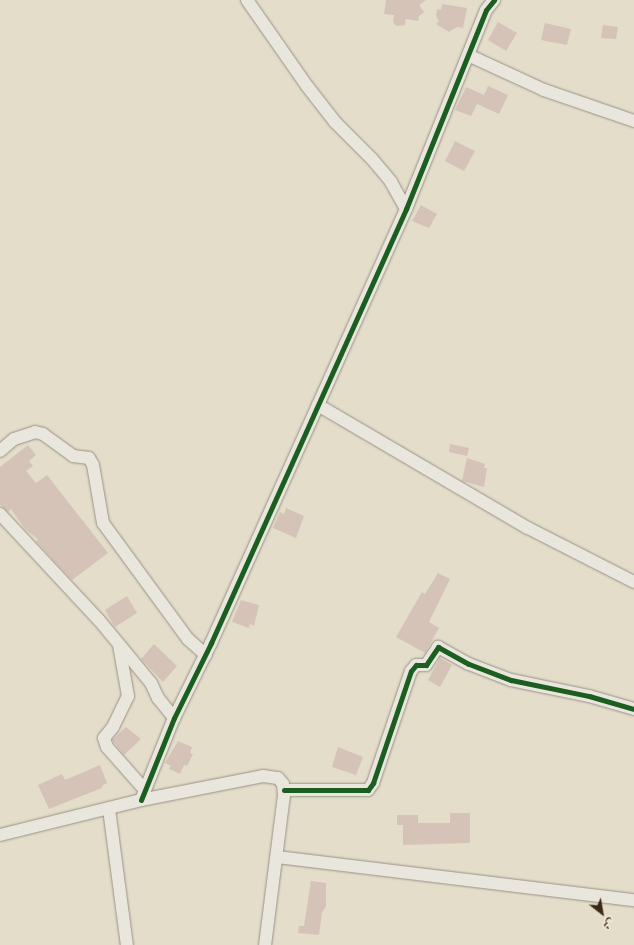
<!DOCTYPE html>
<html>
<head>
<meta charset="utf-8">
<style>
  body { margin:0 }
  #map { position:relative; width:634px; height:945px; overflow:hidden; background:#e4ddca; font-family:"IM FELL DW Pica",Amiri,serif }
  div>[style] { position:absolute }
  .building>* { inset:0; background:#d5c3b8 }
  .roads { filter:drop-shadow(0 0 1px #989285) drop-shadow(0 0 1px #989285) }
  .minor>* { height:12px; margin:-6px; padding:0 6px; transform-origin:6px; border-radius:6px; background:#e9e6dd }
  .cycleway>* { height:5px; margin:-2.5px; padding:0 2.5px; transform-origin:2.5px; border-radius:2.5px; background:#1b5e20 }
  span { translate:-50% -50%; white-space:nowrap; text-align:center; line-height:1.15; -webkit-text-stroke:4px #f4ecd6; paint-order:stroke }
  .north { position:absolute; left:582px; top:893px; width:40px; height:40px; -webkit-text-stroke:3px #f4ecd6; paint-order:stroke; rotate:149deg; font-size:11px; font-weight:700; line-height:16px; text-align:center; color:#3a2715 }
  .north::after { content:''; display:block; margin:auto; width:14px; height:18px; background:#3a2715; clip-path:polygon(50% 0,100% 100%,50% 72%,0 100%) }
</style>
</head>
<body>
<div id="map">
  <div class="building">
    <div style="clip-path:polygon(386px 0,426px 0,419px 5px,424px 12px,419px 16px,418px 21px,406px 19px,405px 25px,396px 26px,393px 22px,394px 15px,384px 14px)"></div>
    <div style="clip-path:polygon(442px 4px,467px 8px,463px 28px,457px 27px,449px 32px,436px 24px,439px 21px,436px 16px,437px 9px,441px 10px)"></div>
    <div style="clip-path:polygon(498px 22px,517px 33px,506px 51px,488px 40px)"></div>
    <div style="clip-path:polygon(545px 23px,571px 29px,567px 45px,541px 40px)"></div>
    <div style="clip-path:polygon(603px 25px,618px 27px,616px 39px,601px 38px)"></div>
    <div style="clip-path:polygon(488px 86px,508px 95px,499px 114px,477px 104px,471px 116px,455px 110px,466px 87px,484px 95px)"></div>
    <div style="clip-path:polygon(455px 141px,475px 151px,464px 171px,445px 161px)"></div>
    <div style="clip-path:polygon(421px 205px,437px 214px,429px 228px,412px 221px)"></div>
    <div style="clip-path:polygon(450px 444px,469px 448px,467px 456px,449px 452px)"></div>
    <div style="clip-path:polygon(28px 445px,36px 455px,29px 461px,33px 466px,26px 471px,36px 483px,47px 475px,108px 553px,72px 580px,36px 541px,38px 539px,25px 529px,11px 509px,8px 512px,0 505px,0 467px)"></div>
    <div style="clip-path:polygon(467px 458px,485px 464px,484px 468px,487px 468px,484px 487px,462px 481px)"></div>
    <div style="clip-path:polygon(286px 508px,304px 516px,296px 538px,273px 528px,280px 512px,284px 514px)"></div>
    <div style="clip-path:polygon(438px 573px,450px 579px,429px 622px,439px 628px,425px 653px,396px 637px,422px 592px,425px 594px)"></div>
    <div style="clip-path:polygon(127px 596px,137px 613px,115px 627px,105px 610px)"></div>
    <div style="clip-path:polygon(241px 600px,259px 605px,254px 626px,250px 624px,249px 628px,232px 622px)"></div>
    <div style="clip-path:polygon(154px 644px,177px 666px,163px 682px,141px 659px)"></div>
    <div style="clip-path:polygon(440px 658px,452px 665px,440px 687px,428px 680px)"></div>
    <div style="clip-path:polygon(126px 727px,141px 739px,124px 755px,112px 740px)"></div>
    <div style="clip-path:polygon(178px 741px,192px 747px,190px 753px,193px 754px,187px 766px,184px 765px,180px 774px,169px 769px,171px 766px,165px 763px)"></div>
    <div style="clip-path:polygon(338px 747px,363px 757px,356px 775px,332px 767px)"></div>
    <div style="clip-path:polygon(100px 765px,107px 783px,102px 786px,102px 788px,49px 809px,38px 785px,62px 774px,65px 780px)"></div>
    <div style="clip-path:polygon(450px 813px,470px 813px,470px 843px,403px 845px,403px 825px,397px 825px,397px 815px,418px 815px,418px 823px,450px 823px)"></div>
    <div style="clip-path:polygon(311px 881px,326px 883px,326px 906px,322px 913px,319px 935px,298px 933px,299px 926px,304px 926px)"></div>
  </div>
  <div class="roads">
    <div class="minor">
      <div style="left:247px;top:0;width:105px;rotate:55.1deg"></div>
      <div style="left:307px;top:86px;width:46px;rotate:52.1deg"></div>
      <div style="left:335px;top:122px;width:52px;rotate:45deg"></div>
      <div style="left:372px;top:159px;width:30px;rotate:50deg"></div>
      <div style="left:391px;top:182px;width:31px;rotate:61deg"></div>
      <div style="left:468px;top:55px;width:84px;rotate:24.7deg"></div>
      <div style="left:544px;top:90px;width:95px;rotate:19deg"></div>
      <div style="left:318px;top:405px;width:243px;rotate:30.4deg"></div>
      <div style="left:528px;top:528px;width:119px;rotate:27deg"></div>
      <div style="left:0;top:451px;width:18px;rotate:-41deg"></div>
      <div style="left:14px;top:439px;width:22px;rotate:-18deg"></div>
      <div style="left:35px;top:432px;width:8px;rotate:14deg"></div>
      <div style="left:43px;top:434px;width:37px;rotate:36deg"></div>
      <div style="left:73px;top:456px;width:16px;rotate:7deg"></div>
      <div style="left:89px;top:458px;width:8px;rotate:60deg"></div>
      <div style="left:93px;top:465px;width:59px;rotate:80.2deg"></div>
      <div style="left:103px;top:523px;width:144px;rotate:53.8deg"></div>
      <div style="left:188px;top:639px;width:24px;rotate:42deg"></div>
      <div style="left:0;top:514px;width:145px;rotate:47deg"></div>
      <div style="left:99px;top:620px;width:82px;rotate:50.5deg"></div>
      <div style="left:151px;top:683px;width:17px;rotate:65deg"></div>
      <div style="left:158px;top:698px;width:26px;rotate:51deg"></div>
      <div style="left:119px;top:645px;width:52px;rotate:80deg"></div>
      <div style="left:128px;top:696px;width:34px;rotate:116deg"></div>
      <div style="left:113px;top:727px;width:14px;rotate:129deg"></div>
      <div style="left:104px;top:738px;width:9px;rotate:72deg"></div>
      <div style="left:107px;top:747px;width:56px;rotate:48.6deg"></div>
      <div style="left:284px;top:790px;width:84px"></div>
      <div style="left:368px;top:790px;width:9px;rotate:-54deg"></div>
      <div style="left:373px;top:783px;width:118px;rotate:-71.3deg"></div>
      <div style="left:411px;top:671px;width:8px;rotate:-50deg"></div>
      <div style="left:416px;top:665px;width:10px"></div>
      <div style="left:426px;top:665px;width:22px;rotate:-56deg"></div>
      <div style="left:438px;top:647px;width:35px;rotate:29deg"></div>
      <div style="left:469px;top:664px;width:45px;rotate:20.9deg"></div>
      <div style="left:511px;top:680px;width:80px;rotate:11.6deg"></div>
      <div style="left:589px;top:696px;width:47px;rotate:16.1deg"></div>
      <div style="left:141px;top:800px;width:88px;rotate:-68.1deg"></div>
      <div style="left:174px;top:718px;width:84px;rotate:-63.7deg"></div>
      <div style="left:211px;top:643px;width:476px;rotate:-65.8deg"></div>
      <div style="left:406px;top:209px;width:214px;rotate:-68.1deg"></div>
      <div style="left:486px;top:10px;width:13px;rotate:-51deg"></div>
      <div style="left:109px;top:809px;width:137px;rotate:82.5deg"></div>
      <div style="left:0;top:835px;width:145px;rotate:-13.9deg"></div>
      <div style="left:141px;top:800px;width:124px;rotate:-11.1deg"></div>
      <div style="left:263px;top:776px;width:15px;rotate:8deg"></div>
      <div style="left:278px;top:778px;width:8px;rotate:50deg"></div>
      <div style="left:283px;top:784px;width:11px;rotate:85deg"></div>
      <div style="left:284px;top:795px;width:151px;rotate:97.2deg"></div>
      <div style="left:277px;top:857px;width:360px;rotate:6.9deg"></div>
    </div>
  </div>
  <div class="cycleway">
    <div style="left:284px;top:790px;width:84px"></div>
    <div style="left:368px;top:790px;width:9px;rotate:-54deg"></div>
    <div style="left:373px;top:783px;width:118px;rotate:-71.3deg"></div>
    <div style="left:411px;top:671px;width:8px;rotate:-50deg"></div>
    <div style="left:416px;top:665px;width:10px"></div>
    <div style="left:426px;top:665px;width:22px;rotate:-56deg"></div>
    <div style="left:438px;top:647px;width:35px;rotate:29deg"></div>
    <div style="left:469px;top:664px;width:45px;rotate:20.9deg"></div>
    <div style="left:511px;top:680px;width:80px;rotate:11.6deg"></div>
    <div style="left:589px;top:696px;width:47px;rotate:16.1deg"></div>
    <div style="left:141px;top:800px;width:88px;rotate:-68.1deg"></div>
    <div style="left:174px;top:718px;width:84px;rotate:-63.7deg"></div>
    <div style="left:211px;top:643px;width:476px;rotate:-65.8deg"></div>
    <div style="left:406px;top:209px;width:214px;rotate:-68.1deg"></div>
    <div style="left:486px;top:10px;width:13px;rotate:-51deg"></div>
  </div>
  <div class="north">ش</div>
</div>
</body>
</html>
